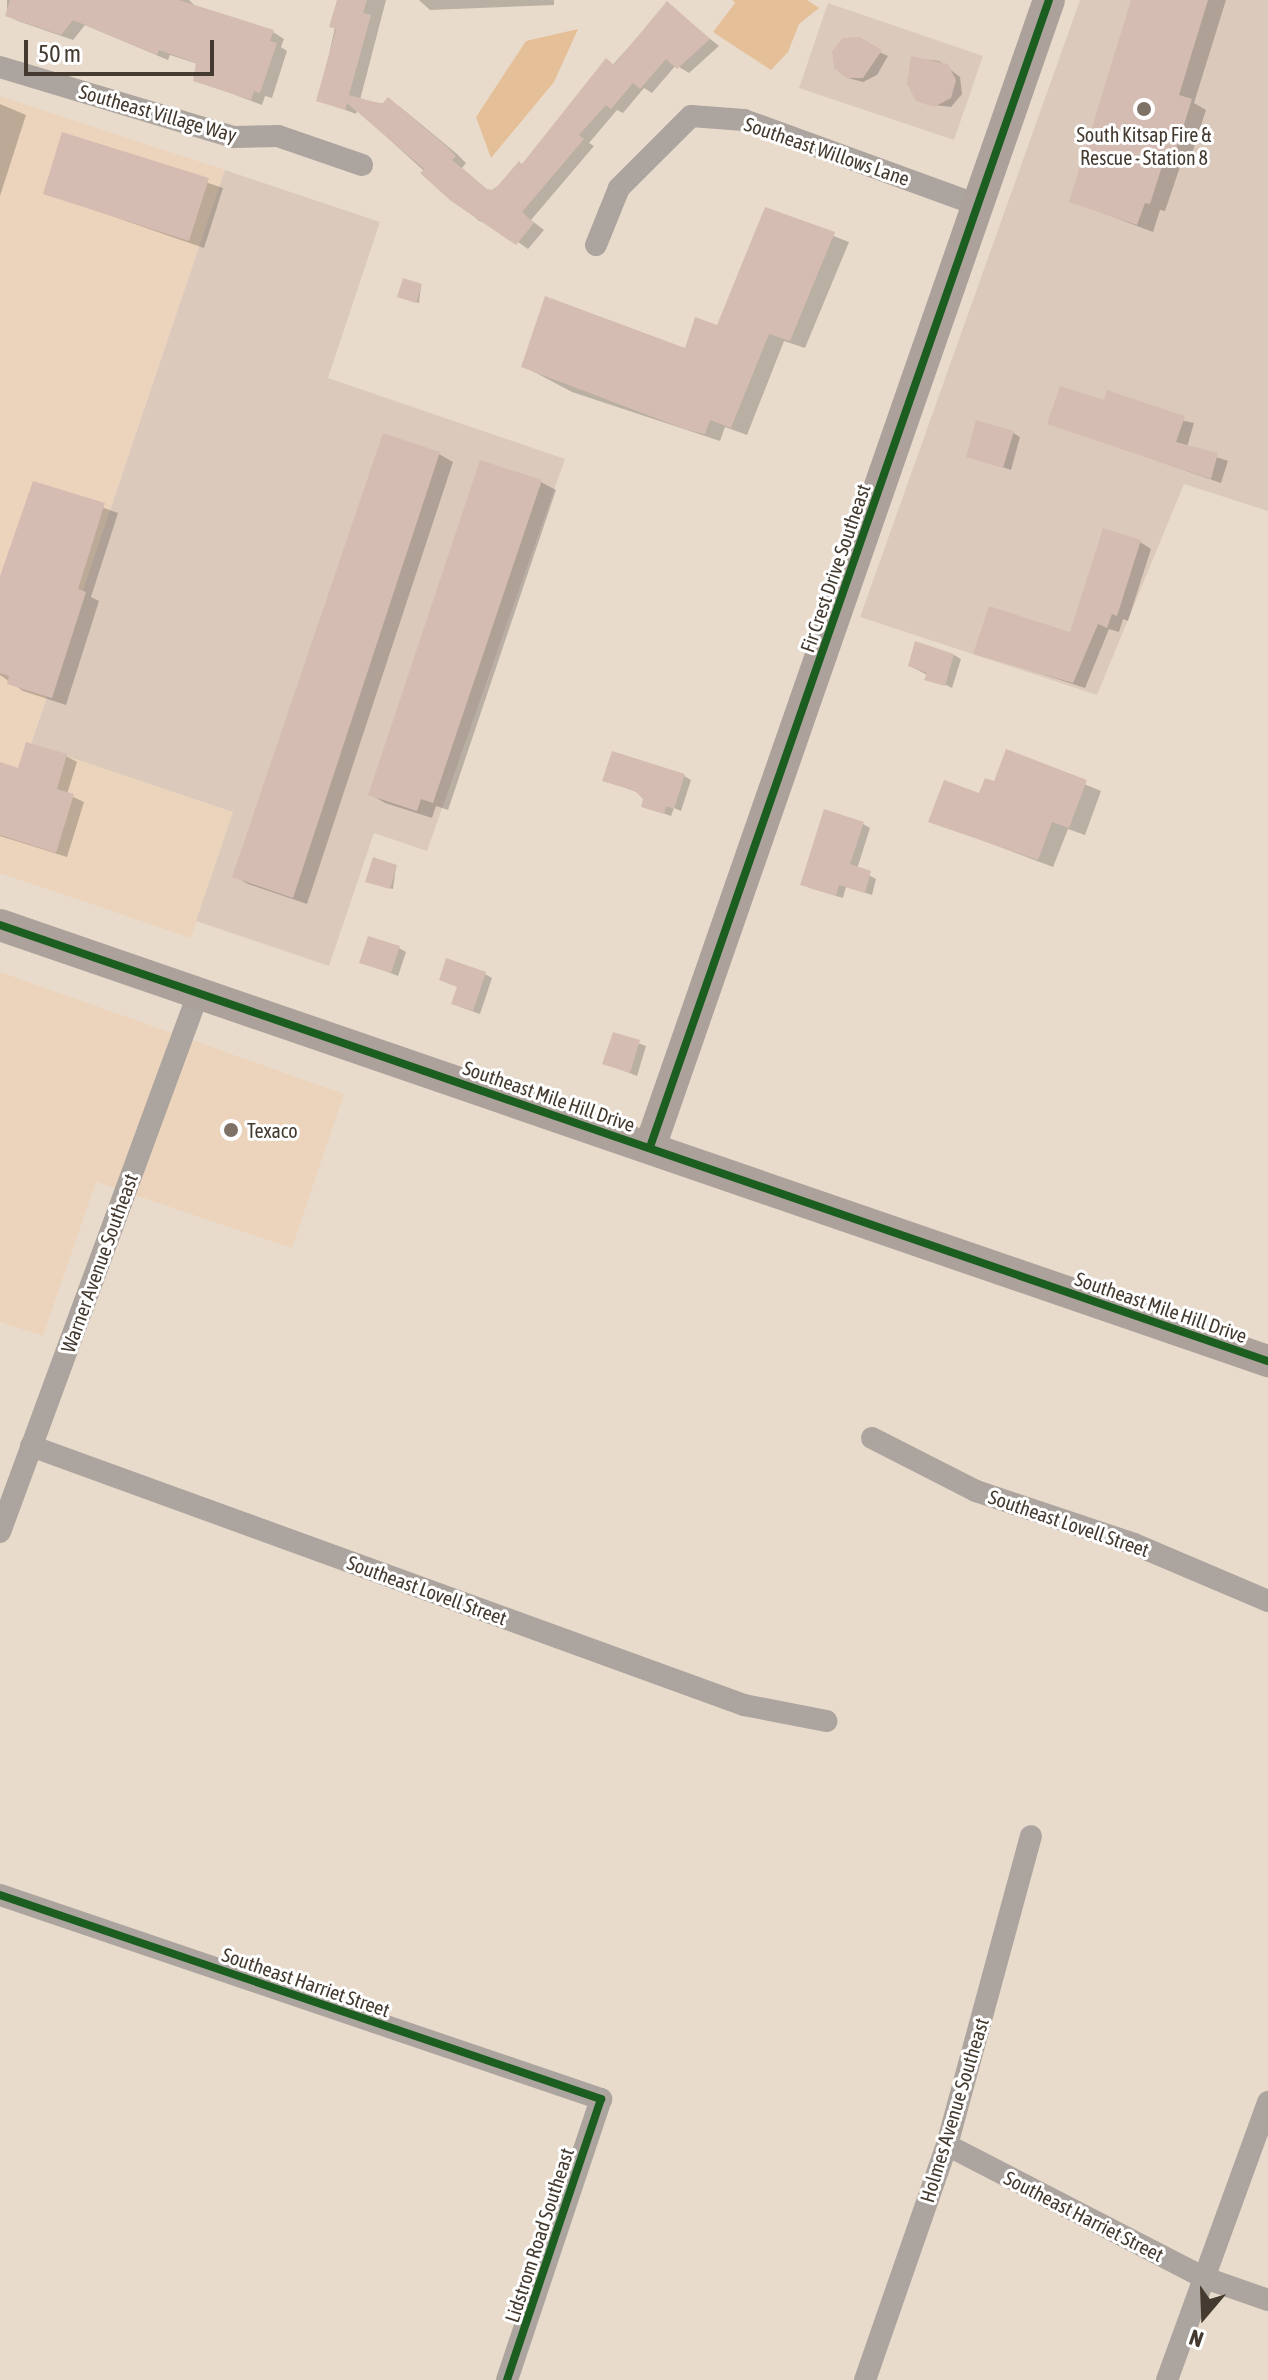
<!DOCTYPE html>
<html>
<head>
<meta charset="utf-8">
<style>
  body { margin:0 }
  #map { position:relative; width:1268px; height:2380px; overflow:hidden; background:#e9dbcc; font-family:"Asap Condensed",sans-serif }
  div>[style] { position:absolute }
  .built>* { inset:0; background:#ecd4bc }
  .industrial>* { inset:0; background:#dbcabc }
  .green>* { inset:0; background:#e4bf97 }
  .shadow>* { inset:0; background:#0003 }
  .building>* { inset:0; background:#d5bcb3 }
  .street>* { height:22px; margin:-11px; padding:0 11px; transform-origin:11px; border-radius:11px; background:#aca49e }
  .secondary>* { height:32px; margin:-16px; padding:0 16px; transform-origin:16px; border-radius:16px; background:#aca29b }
  .cycleway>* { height:8px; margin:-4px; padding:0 4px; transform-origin:4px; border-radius:4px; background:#1b5e20 }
  .dots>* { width:22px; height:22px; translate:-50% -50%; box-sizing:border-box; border:4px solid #fff; border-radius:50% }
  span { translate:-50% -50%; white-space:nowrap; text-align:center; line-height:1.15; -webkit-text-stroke:6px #fff; paint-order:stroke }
  .street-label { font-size:20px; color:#443a2f }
  .poi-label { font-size:20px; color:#443a2f }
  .left { translate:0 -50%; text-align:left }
  .north { position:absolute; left:1164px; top:2276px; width:80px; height:80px; -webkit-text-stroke:6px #fff; paint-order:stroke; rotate:199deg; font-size:22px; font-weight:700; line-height:32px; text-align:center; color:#443a2f }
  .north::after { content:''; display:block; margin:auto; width:28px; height:36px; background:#443a2f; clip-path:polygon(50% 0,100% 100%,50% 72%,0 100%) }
  .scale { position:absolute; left:24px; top:40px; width:190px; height:36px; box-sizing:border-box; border:4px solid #443a2f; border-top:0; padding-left:10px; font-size:24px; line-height:28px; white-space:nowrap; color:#443a2f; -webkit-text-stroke:6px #fff; paint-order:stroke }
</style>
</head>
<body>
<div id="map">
  <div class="built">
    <div style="clip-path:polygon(0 96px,225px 170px,31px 743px,233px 812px,191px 938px,0 873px)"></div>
    <div style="clip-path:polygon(0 972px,344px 1094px,292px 1248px,96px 1182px,43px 1336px,0 1322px)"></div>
  </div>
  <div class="industrial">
    <div style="clip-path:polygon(1080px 0,1268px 0,1268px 511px,1184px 484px,1097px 695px,860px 617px)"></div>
    <div style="clip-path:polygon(828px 3px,983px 56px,954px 140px,799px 88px)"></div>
    <div style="clip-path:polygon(225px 170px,380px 222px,328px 378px,565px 459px,427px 851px,374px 833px,329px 966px,196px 921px,233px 812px,31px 744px)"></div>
  </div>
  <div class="green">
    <div style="clip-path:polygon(732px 0,807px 0,819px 8px,799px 24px,788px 52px,771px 70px,713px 32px,735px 3px)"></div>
    <div style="clip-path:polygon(578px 29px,554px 82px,491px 158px,476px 117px,526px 41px)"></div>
  </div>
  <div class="shadow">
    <div style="clip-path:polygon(7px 0,189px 0,197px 8px,273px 32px,284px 39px,281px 47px,287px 51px,272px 98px,265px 96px,262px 105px,196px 80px,198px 64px,170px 55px,168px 60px,85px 25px,73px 40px,18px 21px,7px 15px)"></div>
    <div style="clip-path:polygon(341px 0,386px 0,360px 100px,399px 106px,457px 154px,466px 163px,462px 168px,490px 192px,523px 166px,667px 4px,719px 46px,689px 73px,676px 65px,652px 93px,644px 88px,623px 113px,617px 110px,589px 143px,594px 146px,531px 220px,544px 230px,528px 249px,492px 224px,479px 221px,357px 110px,356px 114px,319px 100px)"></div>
    <div style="clip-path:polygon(419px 0,554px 0,554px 5px,430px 10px)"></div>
    <div style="clip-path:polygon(1134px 0,1226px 0,1194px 103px,1206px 110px,1188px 166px,1181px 164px,1165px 211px,1160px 210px,1153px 232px,1071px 201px)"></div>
    <div style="clip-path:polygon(851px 39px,888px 56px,877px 75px,863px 82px,848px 78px)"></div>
    <div style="clip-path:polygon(913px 58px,939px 61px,960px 77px,962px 94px,951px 107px,926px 104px)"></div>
    <div style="clip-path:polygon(0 104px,26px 115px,0 196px)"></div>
    <div style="clip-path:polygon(64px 134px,223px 188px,204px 248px,45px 193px)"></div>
    <div style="clip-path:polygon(766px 210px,849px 242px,805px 348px,784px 341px,747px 435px,725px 427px,720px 441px,572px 392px,523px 366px,686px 351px,718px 328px)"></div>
    <div style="clip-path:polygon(421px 286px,419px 303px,402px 298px)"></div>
    <div style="clip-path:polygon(1105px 403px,1194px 423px,1187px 447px,1228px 461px,1221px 483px,1049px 423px)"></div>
    <div style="clip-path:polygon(1013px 433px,1020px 437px,1011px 470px,968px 456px)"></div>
    <div style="clip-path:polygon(439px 454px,453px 462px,307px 904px,248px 884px,234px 876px)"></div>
    <div style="clip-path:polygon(541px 482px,556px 490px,448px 810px,436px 806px,432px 818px,385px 803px,370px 794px)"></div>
    <div style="clip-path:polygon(34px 483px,118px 513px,91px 597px,99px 601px,66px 705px,23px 691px,0 675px,0 586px)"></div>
    <div style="clip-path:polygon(1140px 542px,1151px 549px,1128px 621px,1123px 619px,1119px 632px,1109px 629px,1085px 688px,976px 653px,1071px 635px)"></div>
    <div style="clip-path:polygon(954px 655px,961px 659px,952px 688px,910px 666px)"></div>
    <div style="clip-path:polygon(1007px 752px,1101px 791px,1085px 835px,1068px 829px,1053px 867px,931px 821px,995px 784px)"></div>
    <div style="clip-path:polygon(66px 756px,77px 762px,67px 794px,84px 802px,67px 857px,0 836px,0 764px,19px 771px)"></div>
    <div style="clip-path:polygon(684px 776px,691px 780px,681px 811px,674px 808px,671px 816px,643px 806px,646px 798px,639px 793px,605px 780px)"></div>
    <div style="clip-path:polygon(863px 824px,870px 828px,857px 869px,876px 879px,872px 895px,846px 887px,843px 898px,810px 888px)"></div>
    <div style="clip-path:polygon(396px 867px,393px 889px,370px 882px)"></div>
    <div style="clip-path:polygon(399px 948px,406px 952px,398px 976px,362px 962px)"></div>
    <div style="clip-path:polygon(485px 974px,492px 978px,480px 1014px,460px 1007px)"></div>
    <div style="clip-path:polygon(614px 1034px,646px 1046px,637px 1076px,605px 1063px)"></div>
  </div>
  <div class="building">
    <div style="clip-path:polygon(10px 0,179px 0,274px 30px,270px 41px,277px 43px,260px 93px,254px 91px,251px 100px,193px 81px,196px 63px,159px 50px,157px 55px,73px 20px,61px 35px,5px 16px)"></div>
    <div style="clip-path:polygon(337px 0,367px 0,363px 13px,371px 15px,349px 95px,382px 104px,388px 97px,446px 146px,456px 156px,452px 160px,487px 189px,494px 190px,519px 161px,522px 164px,606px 58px,614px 65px,667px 1px,710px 39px,677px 69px,666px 59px,640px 89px,633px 83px,611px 109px,606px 105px,579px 135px,584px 139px,522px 212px,534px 223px,516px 245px,451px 201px,420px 173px,424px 169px,347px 103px,345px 110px,316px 101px,336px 29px,329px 27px)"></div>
    <div style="clip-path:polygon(1131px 0,1208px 0,1179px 95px,1192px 99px,1173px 159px,1165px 157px,1150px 204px,1145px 203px,1137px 225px,1069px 202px)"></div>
    <div style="clip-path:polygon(860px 37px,882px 50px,863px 78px,846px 78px,834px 68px,832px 51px,843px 38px)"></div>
    <div style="clip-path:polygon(911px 56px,948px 64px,956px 80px,951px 98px,934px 107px,916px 101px,907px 84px)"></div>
    <div style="clip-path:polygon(62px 132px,209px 178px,189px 241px,43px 194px)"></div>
    <div style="clip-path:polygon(765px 207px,835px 232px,790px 341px,769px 334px,731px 428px,710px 420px,705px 434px,687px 430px,521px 367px,545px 296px,685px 348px,695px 317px,717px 325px)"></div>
    <div style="clip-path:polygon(403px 278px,422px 284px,416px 303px,397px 297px)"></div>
    <div style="clip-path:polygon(1060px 386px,1104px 400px,1107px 390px,1185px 416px,1176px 442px,1218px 453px,1211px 479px,1047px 424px)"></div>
    <div style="clip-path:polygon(976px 420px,1014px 431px,1003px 468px,966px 457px)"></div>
    <div style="clip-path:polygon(383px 433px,440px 452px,293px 898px,232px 877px)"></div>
    <div style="clip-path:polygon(480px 460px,542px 480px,433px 803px,421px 799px,417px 811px,368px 795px)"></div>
    <div style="clip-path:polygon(33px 481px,105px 503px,78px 589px,86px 592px,52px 698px,7px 684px,9px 676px,0 673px,0 576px)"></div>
    <div style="clip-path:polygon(1103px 528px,1141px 540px,1117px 616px,1112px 614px,1107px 628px,1098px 624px,1073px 683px,973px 654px,989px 606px,1070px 632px)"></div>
    <div style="clip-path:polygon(915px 641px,954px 654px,945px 686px,924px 680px,927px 673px,908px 666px)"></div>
    <div style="clip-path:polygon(26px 742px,67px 754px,57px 789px,74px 794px,56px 853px,0 835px,0 762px,18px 768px)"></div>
    <div style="clip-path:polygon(1006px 749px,1087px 780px,1069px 828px,1052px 822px,1038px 860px,928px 822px,944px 780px,979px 793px,985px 778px,994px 781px)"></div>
    <div style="clip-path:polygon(612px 751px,685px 774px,674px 809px,666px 806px,664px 814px,641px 807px,643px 799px,635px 791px,602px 781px)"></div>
    <div style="clip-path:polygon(824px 809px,864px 822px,850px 864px,871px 871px,865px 893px,839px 885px,836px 896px,800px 885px)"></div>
    <div style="clip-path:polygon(373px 857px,397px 865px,390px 889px,365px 882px)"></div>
    <div style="clip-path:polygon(368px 936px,400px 946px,391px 973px,359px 963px)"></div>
    <div style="clip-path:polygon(446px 958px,486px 972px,473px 1011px,451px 1004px,457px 987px,439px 980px)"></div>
    <div style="clip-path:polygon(613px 1032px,640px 1040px,630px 1073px,602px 1064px)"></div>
  </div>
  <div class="street">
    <div style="left:0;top:67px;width:244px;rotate:16.7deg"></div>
    <div style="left:234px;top:137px;width:44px;rotate:-1.3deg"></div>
    <div style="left:278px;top:136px;width:89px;rotate:19deg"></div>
    <div style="left:596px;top:245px;width:61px;rotate:-68deg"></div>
    <div style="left:619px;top:188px;width:102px;rotate:-45deg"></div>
    <div style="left:691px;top:116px;width:53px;rotate:4.3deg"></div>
    <div style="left:744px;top:120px;width:249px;rotate:20deg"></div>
    <div style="left:872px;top:1438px;width:117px;rotate:27deg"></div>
    <div style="left:976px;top:1491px;width:167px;rotate:18.5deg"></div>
    <div style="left:1134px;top:1544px;width:146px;rotate:23deg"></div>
    <div style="left:31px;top:1446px;width:759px;rotate:19.96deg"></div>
    <div style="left:744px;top:1705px;width:84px;rotate:11deg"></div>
    <div style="left:0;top:1532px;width:573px;rotate:-69.79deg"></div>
    <div style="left:0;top:1895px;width:635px;rotate:18.75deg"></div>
    <div style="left:601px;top:2099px;width:296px;rotate:108.5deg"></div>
    <div style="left:947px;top:2145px;width:290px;rotate:27.3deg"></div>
    <div style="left:1205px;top:2278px;width:67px;rotate:19.2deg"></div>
    <div style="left:865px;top:2380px;width:249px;rotate:-70.8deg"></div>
    <div style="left:947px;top:2145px;width:320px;rotate:-74.8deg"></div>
    <div style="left:1167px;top:2380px;width:296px;rotate:-70deg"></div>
  </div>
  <div class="secondary">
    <div style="left:0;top:925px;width:1341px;rotate:18.98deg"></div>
    <div style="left:650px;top:1147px;width:1214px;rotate:-70.82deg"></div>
  </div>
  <div class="cycleway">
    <div style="left:0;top:925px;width:1341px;rotate:18.98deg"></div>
    <div style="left:650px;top:1147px;width:1214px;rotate:-70.82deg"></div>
    <div style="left:0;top:1895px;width:635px;rotate:18.75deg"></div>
    <div style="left:601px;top:2099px;width:296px;rotate:108.5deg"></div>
  </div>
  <div class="dots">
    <div style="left:1144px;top:109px;background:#7e7266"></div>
    <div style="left:231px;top:1130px;background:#7e7266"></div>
  </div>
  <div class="street-label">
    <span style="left:158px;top:113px;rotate:16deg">Southeast Village Way</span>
    <span style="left:827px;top:151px;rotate:19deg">Southeast Willows Lane</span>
    <span style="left:835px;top:568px;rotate:-71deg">Fir Crest Drive Southeast</span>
    <span style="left:549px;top:1096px;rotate:19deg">Southeast Mile Hill Drive</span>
    <span style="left:99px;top:1263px;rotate:-70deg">Warner Avenue Southeast</span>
    <span style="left:1161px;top:1307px;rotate:19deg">Southeast Mile Hill Drive</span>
    <span style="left:1069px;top:1523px;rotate:19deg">Southeast Lovell Street</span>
    <span style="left:427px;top:1590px;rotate:20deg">Southeast Lovell Street</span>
    <span style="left:306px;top:1982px;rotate:19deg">Southeast Harriet Street</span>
    <span style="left:954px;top:2110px;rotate:-73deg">Holmes Avenue Southeast</span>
    <span style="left:1084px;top:2216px;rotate:27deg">Southeast Harriet Street</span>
    <span style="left:539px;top:2235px;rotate:-72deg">Lidstrom Road Southeast</span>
  </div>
  <div class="poi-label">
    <span style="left:1144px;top:146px">South Kitsap Fire &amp;<br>Rescue - Station 8</span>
    <span class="left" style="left:247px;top:1130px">Texaco</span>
  </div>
  <div class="north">N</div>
  <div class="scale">50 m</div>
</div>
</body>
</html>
